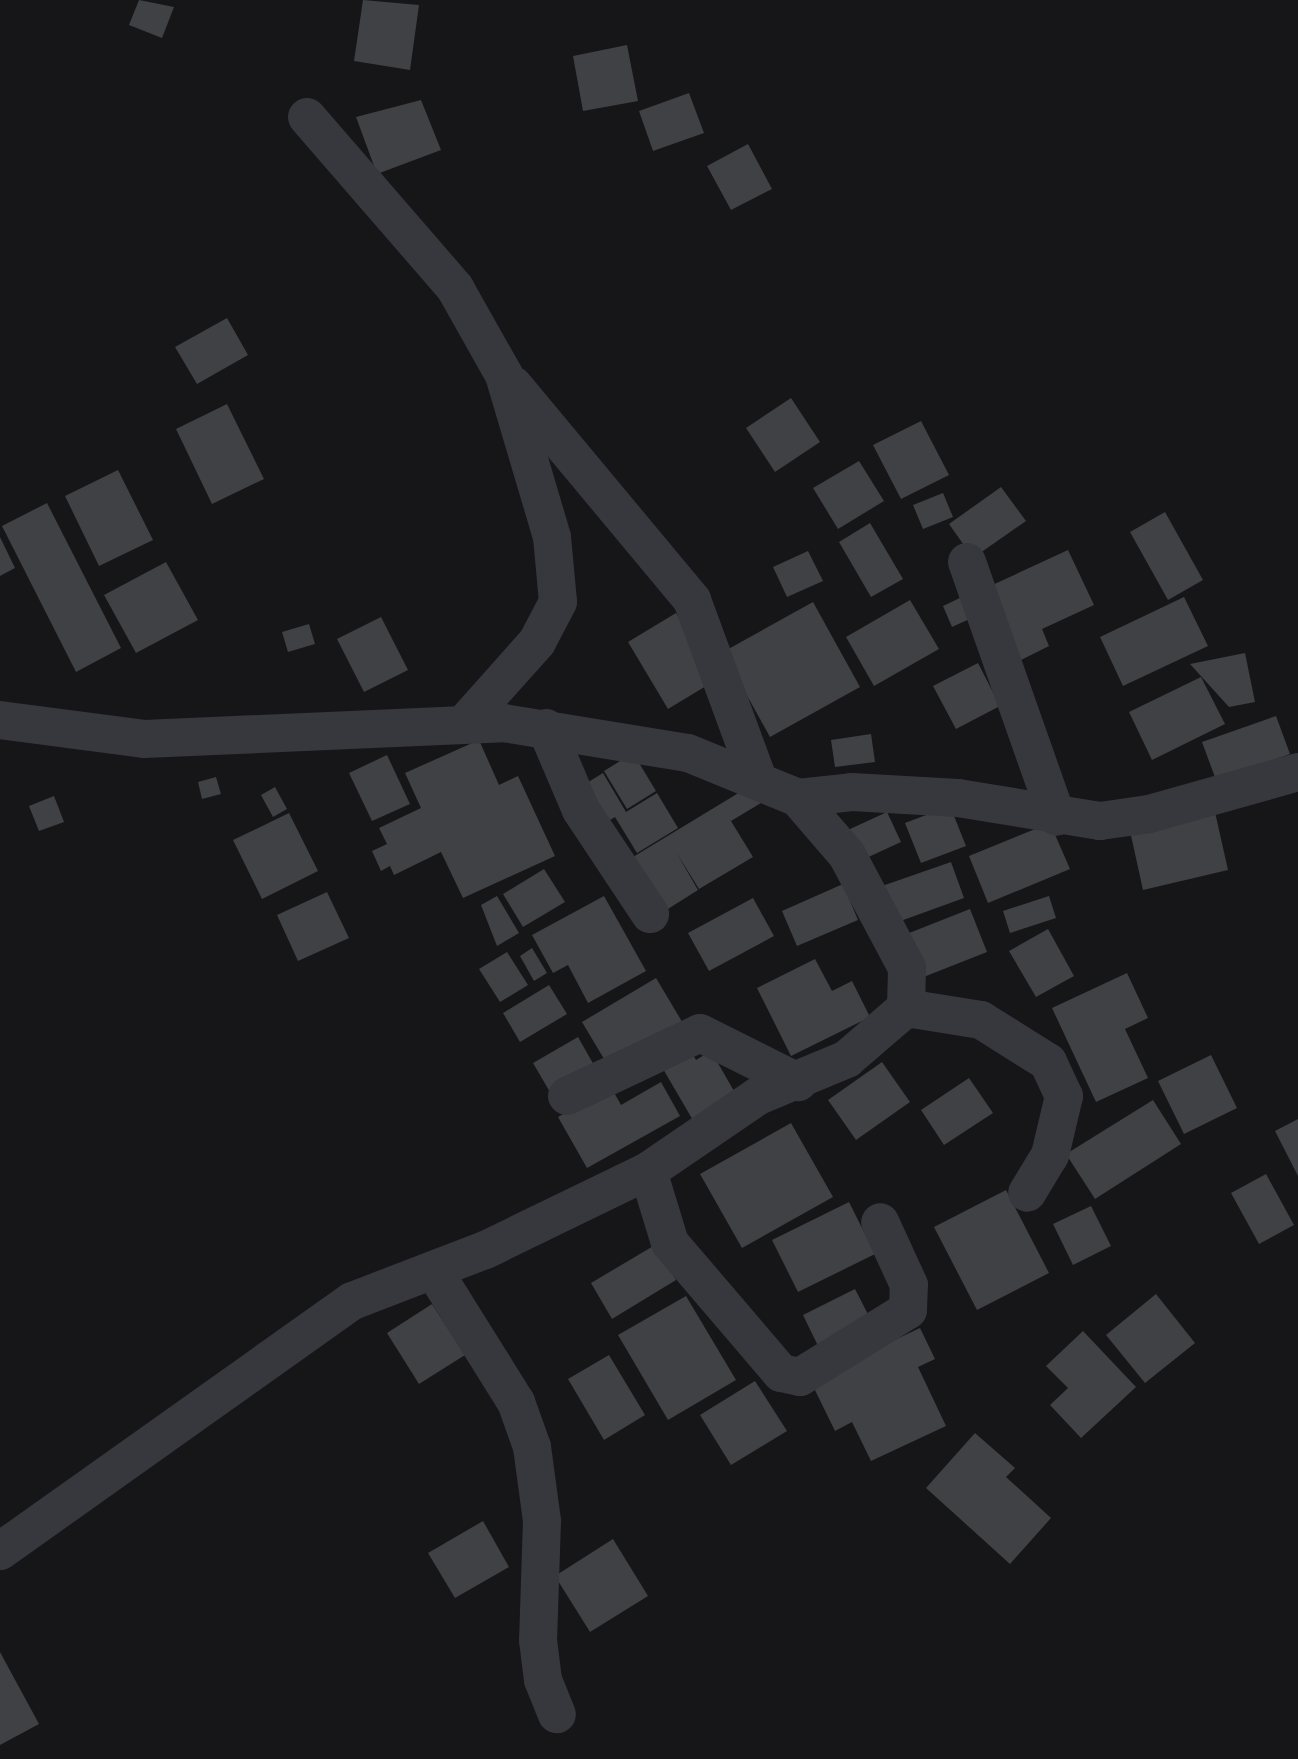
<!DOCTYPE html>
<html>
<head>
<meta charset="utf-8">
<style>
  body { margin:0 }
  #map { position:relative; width:1298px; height:1759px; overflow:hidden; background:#161618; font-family:"Roboto Condensed",sans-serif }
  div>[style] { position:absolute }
  .building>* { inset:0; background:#404145 }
  .minor>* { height:38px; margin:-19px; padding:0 19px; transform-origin:19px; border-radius:19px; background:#37383d }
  span { translate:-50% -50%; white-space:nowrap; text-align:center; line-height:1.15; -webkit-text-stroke:7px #111113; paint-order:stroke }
</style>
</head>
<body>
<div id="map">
  <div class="building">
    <div style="clip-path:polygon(139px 0,174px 7px,162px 38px,129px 25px)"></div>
    <div style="clip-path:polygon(363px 0,419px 5px,410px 70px,354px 61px)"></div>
    <div style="clip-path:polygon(627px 45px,638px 101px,583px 111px,573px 56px)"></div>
    <div style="clip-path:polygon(689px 93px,704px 133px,653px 151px,639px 111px)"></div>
    <div style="clip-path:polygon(421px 100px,441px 150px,377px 174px,356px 117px)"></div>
    <div style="clip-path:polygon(748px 144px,772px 189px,731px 210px,707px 166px)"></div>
    <div style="clip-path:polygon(227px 318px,248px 355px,197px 384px,175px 347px)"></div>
    <div style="clip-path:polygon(791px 398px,820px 442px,775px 472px,746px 428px)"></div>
    <div style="clip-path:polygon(227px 404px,264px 479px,212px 504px,176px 429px)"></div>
    <div style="clip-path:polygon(921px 421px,949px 475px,901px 499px,873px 445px)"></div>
    <div style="clip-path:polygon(859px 461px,884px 501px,838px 529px,813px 488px)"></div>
    <div style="clip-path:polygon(118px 470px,153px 540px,99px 566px,65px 496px)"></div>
    <div style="clip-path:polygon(1001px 487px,1026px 521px,973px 558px,949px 524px)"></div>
    <div style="clip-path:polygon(943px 493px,953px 517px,923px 529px,913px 505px)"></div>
    <div style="clip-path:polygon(47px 503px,121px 648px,76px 672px,2px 526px)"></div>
    <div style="clip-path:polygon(1165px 512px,1203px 580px,1168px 600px,1130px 532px)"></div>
    <div style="clip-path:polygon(870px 523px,903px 579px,871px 597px,839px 542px)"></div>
    <div style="clip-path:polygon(0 537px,15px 568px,0 576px)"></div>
    <div style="clip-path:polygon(1068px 550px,1094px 605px,1042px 629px,1049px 646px,1021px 660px,988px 587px)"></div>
    <div style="clip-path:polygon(808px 551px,823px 581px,787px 597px,773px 567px)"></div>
    <div style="clip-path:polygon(166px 562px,198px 620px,136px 653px,104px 595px)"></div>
    <div style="clip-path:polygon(964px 596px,974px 617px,952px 627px,943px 606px)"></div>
    <div style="clip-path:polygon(1184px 597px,1208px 646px,1123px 686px,1100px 637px)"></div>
    <div style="clip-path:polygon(910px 600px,939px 649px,874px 686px,846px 637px)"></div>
    <div style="clip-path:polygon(813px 602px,860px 687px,770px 737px,723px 652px)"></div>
    <div style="clip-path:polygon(676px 613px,716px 680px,668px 709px,628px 642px)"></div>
    <div style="clip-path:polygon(381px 617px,408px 670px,364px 692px,337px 639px)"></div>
    <div style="clip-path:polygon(309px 624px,315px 644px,288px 652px,282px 632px)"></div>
    <div style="clip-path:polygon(1245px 653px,1255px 702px,1229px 707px,1190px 664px)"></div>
    <div style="clip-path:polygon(978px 663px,1000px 706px,956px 729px,933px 686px)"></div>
    <div style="clip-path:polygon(1201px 677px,1225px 724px,1152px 760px,1129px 712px)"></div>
    <div style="clip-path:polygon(1276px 716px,1290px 754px,1216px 780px,1202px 742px)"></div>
    <div style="clip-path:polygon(871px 734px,875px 762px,835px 767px,831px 740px)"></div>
    <div style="clip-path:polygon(479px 740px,499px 785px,518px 776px,555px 856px,463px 898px,441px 852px,394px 875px,390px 866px,381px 871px,372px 851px,387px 844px,379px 828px,421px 808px,405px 773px)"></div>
    <div style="clip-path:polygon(633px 753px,656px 791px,627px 809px,604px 771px)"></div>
    <div style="clip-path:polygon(387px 755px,410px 804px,372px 821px,349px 773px)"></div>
    <div style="clip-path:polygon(603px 773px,626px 812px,657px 793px,678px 828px,637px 853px,615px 817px,600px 826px,577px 789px)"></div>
    <div style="clip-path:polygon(216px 777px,221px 794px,202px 799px,198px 782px)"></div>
    <div style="clip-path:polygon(750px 786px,761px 803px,731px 821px,753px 857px,699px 889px,676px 852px,698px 890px,660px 914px,628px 860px)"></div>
    <div style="clip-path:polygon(275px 787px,287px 809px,273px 817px,261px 795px)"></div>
    <div style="clip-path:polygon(54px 796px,64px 822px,39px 831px,29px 806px)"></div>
    <div style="clip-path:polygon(950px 806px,966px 846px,921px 863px,905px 823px)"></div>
    <div style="clip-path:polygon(887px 812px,901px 842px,862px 860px,848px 830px)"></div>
    <div style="clip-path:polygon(1215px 812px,1228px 870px,1143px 890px,1130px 831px)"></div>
    <div style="clip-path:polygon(289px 813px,318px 871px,262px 899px,233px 840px)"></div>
    <div style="clip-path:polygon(1050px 823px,1070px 869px,988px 903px,969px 856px)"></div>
    <div style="clip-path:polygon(951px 862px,964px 898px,895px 923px,882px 886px)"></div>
    <div style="clip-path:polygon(544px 869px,565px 902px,523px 927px,503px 894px)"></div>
    <div style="clip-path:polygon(843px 884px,858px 920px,797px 946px,782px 911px)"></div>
    <div style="clip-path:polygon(327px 892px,349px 938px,298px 961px,277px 915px)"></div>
    <div style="clip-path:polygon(497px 896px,519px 933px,497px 946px,481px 905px)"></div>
    <div style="clip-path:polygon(604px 896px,646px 971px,588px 1003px,568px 965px,553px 973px,532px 935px)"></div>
    <div style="clip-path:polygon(1049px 896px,1056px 918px,1010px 933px,1003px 911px)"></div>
    <div style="clip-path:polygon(753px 898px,774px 936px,709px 971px,688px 933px)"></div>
    <div style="clip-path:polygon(970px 909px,987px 952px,916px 980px,899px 937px)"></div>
    <div style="clip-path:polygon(1048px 929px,1074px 976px,1036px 997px,1009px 951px)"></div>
    <div style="clip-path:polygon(532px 948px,547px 973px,534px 981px,520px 956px)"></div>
    <div style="clip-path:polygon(507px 952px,528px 985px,500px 1002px,479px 969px)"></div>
    <div style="clip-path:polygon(815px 959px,832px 991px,852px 981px,870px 1017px,791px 1056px,757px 988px)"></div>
    <div style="clip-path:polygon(1127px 973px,1148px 1018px,1125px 1029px,1148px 1078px,1096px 1102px,1052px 1008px)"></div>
    <div style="clip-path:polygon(656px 978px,684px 1025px,610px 1069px,582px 1022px)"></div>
    <div style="clip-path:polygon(549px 985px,567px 1014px,520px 1042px,503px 1013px)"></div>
    <div style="clip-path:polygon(578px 1037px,599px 1074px,554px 1099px,533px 1063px)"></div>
    <div style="clip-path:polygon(688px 1046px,696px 1060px,711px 1051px,738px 1098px,694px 1122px,659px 1062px)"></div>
    <div style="clip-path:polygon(1211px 1055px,1237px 1108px,1184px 1134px,1158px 1081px)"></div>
    <div style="clip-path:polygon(882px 1062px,910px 1102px,856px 1140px,828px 1100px)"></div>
    <div style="clip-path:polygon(969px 1078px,993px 1113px,944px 1145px,921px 1110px)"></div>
    <div style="clip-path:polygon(661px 1082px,680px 1116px,587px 1168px,558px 1117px,611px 1087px,621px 1105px)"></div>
    <div style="clip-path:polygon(1153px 1100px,1181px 1144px,1095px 1199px,1066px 1154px)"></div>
    <div style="clip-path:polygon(1298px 1119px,1298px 1176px,1275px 1131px)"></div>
    <div style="clip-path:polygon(791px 1123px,833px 1197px,742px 1248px,700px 1174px)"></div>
    <div style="clip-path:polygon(1266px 1174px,1294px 1225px,1259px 1244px,1231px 1193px)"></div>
    <div style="clip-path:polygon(1006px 1190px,1049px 1273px,977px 1310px,934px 1227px)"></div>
    <div style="clip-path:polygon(849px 1202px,875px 1254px,798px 1292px,772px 1240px)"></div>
    <div style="clip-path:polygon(1091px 1206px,1111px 1246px,1073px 1265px,1053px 1224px)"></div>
    <div style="clip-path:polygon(655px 1245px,676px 1280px,612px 1319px,591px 1283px)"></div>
    <div style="clip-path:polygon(855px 1289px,873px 1324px,820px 1350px,803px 1315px)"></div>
    <div style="clip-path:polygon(1156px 1294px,1195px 1343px,1145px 1383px,1106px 1335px)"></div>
    <div style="clip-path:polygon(686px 1296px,736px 1380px,668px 1420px,618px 1335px)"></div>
    <div style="clip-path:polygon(432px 1304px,465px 1355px,419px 1384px,387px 1333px)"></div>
    <div style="clip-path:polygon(920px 1328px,935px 1359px,918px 1367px,946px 1426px,871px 1461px,852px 1422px,835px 1431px,810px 1380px)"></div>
    <div style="clip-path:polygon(1083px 1331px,1136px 1387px,1081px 1438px,1050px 1405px,1068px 1388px,1046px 1366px)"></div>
    <div style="clip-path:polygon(609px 1355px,645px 1415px,604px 1440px,568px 1379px)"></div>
    <div style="clip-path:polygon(755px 1381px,787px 1431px,731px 1465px,700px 1415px)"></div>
    <div style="clip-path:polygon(975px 1433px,1015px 1468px,1006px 1477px,1051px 1518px,1010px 1564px,926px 1488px)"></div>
    <div style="clip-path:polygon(483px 1521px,509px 1567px,455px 1598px,428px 1553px)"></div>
    <div style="clip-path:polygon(613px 1539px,648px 1596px,590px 1632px,555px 1576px)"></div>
    <div style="clip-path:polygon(0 1652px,39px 1724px,0 1745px)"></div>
  </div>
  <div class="minor">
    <div style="left:307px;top:117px;width:226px;rotate:49.1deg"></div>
    <div style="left:455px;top:288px;width:100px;rotate:60.6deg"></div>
    <div style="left:504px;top:375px;width:169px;rotate:73.5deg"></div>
    <div style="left:552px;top:537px;width:65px;rotate:84.7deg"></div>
    <div style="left:558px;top:602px;width:45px;rotate:117.7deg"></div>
    <div style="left:537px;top:642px;width:110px;rotate:131.7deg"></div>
    <div style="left:513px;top:385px;width:280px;rotate:50.2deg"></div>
    <div style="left:692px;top:600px;width:189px;rotate:69.8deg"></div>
    <div style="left:967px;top:562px;width:270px;rotate:70.6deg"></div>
    <div style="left:0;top:720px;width:145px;rotate:7.5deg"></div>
    <div style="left:144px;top:739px;width:360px;rotate:-2.5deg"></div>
    <div style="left:504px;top:723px;width:186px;rotate:9.3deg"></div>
    <div style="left:688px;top:753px;width:119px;rotate:22.2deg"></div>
    <div style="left:798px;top:798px;width:75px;rotate:49.3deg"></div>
    <div style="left:847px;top:855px;width:128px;rotate:62deg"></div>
    <div style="left:907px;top:968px;width:40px;rotate:91.4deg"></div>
    <div style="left:906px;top:1008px;width:78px;rotate:139.2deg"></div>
    <div style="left:847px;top:1059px;width:96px;rotate:157.4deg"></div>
    <div style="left:758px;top:1096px;width:133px;rotate:145.7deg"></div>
    <div style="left:648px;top:1171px;width:181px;rotate:154.1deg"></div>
    <div style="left:485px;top:1250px;width:142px;rotate:159deg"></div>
    <div style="left:352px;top:1301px;width:432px;rotate:144.6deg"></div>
    <div style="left:546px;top:728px;width:89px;rotate:66.9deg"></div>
    <div style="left:581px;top:810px;width:125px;rotate:56.4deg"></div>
    <div style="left:798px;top:798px;width:54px;rotate:-6.3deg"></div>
    <div style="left:852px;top:792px;width:106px;rotate:3.2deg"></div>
    <div style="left:958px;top:798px;width:144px;rotate:9.2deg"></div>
    <div style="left:1100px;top:821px;width:49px;rotate:-8.1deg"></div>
    <div style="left:1149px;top:814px;width:155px;rotate:-15.7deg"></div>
    <div style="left:906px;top:1008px;width:76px;rotate:9.1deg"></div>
    <div style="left:981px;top:1020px;width:79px;rotate:32.1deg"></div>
    <div style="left:1048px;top:1062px;width:38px;rotate:65deg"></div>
    <div style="left:1064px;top:1096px;width:61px;rotate:103.3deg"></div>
    <div style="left:1050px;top:1155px;width:44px;rotate:121.2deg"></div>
    <div style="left:567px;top:1096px;width:147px;rotate:-25.3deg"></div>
    <div style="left:700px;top:1033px;width:110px;rotate:26.6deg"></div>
    <div style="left:648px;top:1171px;width:75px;rotate:73deg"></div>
    <div style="left:670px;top:1243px;width:171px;rotate:49.5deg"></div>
    <div style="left:781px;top:1373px;width:19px;rotate:12deg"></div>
    <div style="left:800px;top:1377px;width:127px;rotate:-31.8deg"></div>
    <div style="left:908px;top:1310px;width:25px;rotate:-88deg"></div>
    <div style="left:909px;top:1285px;width:69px;rotate:-114.7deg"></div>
    <div style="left:434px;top:1271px;width:155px;rotate:58deg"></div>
    <div style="left:516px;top:1402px;width:48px;rotate:70.4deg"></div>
    <div style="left:532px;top:1447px;width:75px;rotate:82.3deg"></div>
    <div style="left:542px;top:1521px;width:119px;rotate:91.9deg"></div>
    <div style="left:538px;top:1640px;width:40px;rotate:82.9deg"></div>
    <div style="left:543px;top:1680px;width:37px;rotate:68deg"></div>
  </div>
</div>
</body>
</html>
